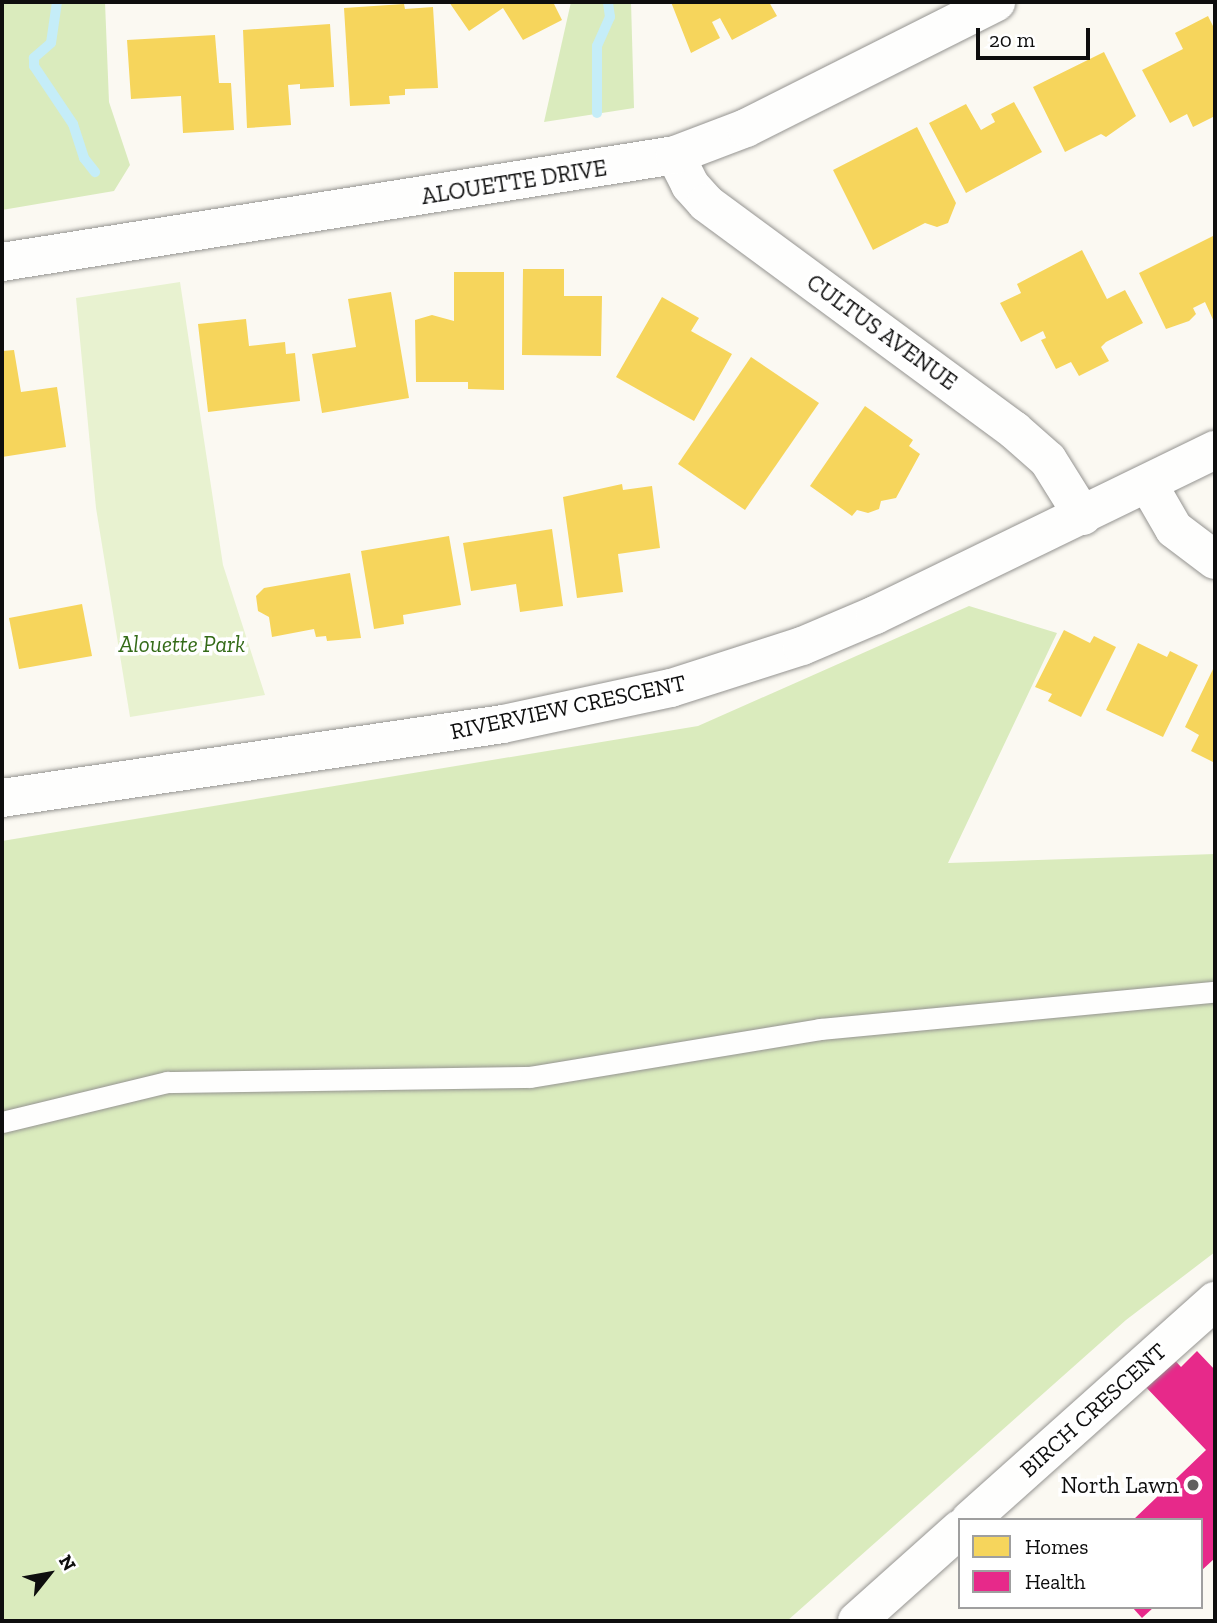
<!DOCTYPE html>
<html>
<head>
<meta charset="utf-8">
<style>
  body { margin:0 }
  #map { position:relative; width:1217px; height:1623px; overflow:hidden; background:#fbf9f2; font-family:"Zilla Slab",serif }
  div>[style] { position:absolute }
  .green>* { inset:0; background:#e8f2d0 }
  .forest>* { inset:0; background:#daebbd }
  .homes>* { inset:0; background:#f6d55c }
  .health>* { inset:0; background:#e7298a }
  .stream>* { height:10px; margin:-5px; padding:0 5px; transform-origin:5px; border-radius:5px; background:#c5edf8 }
  .roads { filter:drop-shadow(0 0 2px #959491) drop-shadow(0 0 2px #959491) }
  .service>* { height:21px; margin:-10.5px; padding:0 10.5px; transform-origin:10.5px; border-radius:10.5px; background:#fefefd }
  .minor>* { height:38px; margin:-19px; padding:0 19px; transform-origin:19px; border-radius:19px; background:#fefefd }
  .tertiary>* { height:38px; margin:-19px; padding:0 19px; transform-origin:19px; border-radius:19px; background:#fefefd }
  .dots>* { width:19px; height:19px; translate:-50% -50%; box-sizing:border-box; border:4px solid #fff; border-radius:50% }
  span { translate:-50% -50%; white-space:nowrap; text-align:center; line-height:1.15; -webkit-text-stroke:7px #fff; paint-order:stroke }
  .street-label { font-size:23px; color:#0e0e0e }
  .park-label { font-size:23px; color:#346b18; font-style:italic }
  .poi-label { font-size:23px; color:#0e0e0e }
  .right { translate:-100% -50%; text-align:right }
  .frame { position:absolute; inset:0; border:4px solid #0e0e0e; pointer-events:none }
  .legend { position:absolute; left:958px; top:1518px; width:245px; height:91px; box-sizing:border-box; background:#fff; border:2px solid #9f9f9f; margin:0; padding:9px 12px; list-style:none; font-size:21px; color:#0e0e0e }
  .legend li { display:flex; align-items:center; gap:14px; height:35px }
  .legend b { width:35px; border:2px solid #9f9f9f }
  .north { position:absolute; left:14px; top:1539px; width:70px; height:70px; -webkit-text-stroke:5px #fff; paint-order:stroke; rotate:59deg; font-size:19px; font-weight:700; line-height:28px; text-align:center; color:#0e0e0e }
  .north::after { content:''; display:block; margin:auto; width:24px; height:32px; background:#0e0e0e; clip-path:polygon(50% 0,100% 100%,50% 72%,0 100%) }
  .scale { position:absolute; left:976px; top:28px; width:114px; height:32px; box-sizing:border-box; border:4px solid #0e0e0e; border-top:0; padding-left:9px; font-size:21px; line-height:24px; white-space:nowrap; color:#0e0e0e; -webkit-text-stroke:5px #fff; paint-order:stroke }
</style>
</head>
<body>
<div id="map">
  <div class="green">
    <div style="clip-path:polygon(180px 282px,223px 565px,265px 695px,130px 717px,96px 508px,76px 298px)"></div>
  </div>
  <div class="forest">
    <div style="clip-path:polygon(2px 2px,105px 2px,109px 102px,130px 165px,114px 191px,2px 210px)"></div>
    <div style="clip-path:polygon(571px 2px,631px 2px,634px 108px,544px 122px)"></div>
    <div style="clip-path:polygon(969px 606px,1057px 633px,948px 863px,1215px 854px,1215px 1252px,1126px 1320px,787px 1621px,2px 1621px,2px 841px,698px 726px)"></div>
  </div>
  <div class="homes">
    <div style="clip-path:polygon(449px 2px,553px 2px,562px 20px,523px 40px,503px 8px,469px 31px)"></div>
    <div style="clip-path:polygon(671px 2px,769px 2px,777px 16px,732px 40px,720px 18px,712px 22px,720px 38px,691px 53px)"></div>
    <div style="clip-path:polygon(404px 4px,405px 9px,433px 7px,438px 88px,405px 89px,405px 95px,389px 96px,390px 104px,350px 106px,344px 8px)"></div>
    <div style="clip-path:polygon(1208px 16px,1215px 30px,1215px 116px,1193px 127px,1187px 114px,1170px 123px,1142px 70px,1183px 49px,1175px 33px)"></div>
    <div style="clip-path:polygon(330px 24px,334px 87px,300px 89px,300px 84px,288px 85px,291px 125px,247px 128px,243px 30px)"></div>
    <div style="clip-path:polygon(215px 35px,219px 83px,231px 83px,234px 130px,183px 133px,181px 96px,131px 99px,127px 40px)"></div>
    <div style="clip-path:polygon(1104px 52px,1136px 116px,1106px 137px,1101px 134px,1065px 152px,1033px 87px)"></div>
    <div style="clip-path:polygon(1014px 102px,1042px 152px,966px 193px,929px 123px,966px 104px,981px 130px,995px 122px,991px 114px)"></div>
    <div style="clip-path:polygon(917px 127px,956px 203px,948px 223px,937px 227px,925px 223px,873px 250px,833px 170px)"></div>
    <div style="clip-path:polygon(1215px 235px,1215px 324px,1205px 302px,1193px 308px,1196px 314px,1189px 321px,1166px 329px,1139px 273px)"></div>
    <div style="clip-path:polygon(1082px 250px,1107px 299px,1125px 290px,1143px 323px,1106px 342px,1101px 347px,1109px 361px,1079px 376px,1071px 362px,1056px 369px,1041px 340px,1046px 338px,1043px 331px,1021px 342px,1000px 303px,1021px 293px,1017px 284px)"></div>
    <div style="clip-path:polygon(523px 269px,564px 269px,564px 296px,602px 296px,601px 356px,522px 355px)"></div>
    <div style="clip-path:polygon(454px 272px,504px 272px,504px 390px,468px 389px,468px 382px,416px 382px,415px 320px,432px 315px,454px 321px)"></div>
    <div style="clip-path:polygon(391px 292px,409px 398px,322px 413px,312px 354px,356px 347px,348px 299px)"></div>
    <div style="clip-path:polygon(662px 297px,699px 318px,691px 331px,732px 354px,694px 421px,616px 377px)"></div>
    <div style="clip-path:polygon(246px 319px,249px 346px,285px 342px,286px 354px,295px 353px,300px 401px,208px 412px,198px 324px)"></div>
    <div style="clip-path:polygon(14px 350px,21px 392px,57px 387px,66px 447px,2px 457px,2px 351px)"></div>
    <div style="clip-path:polygon(751px 357px,819px 403px,745px 510px,678px 464px)"></div>
    <div style="clip-path:polygon(865px 406px,913px 440px,909px 446px,920px 454px,896px 498px,881px 501px,879px 509px,868px 513px,857px 510px,852px 516px,810px 486px)"></div>
    <div style="clip-path:polygon(622px 484px,623px 490px,652px 486px,660px 548px,618px 554px,623px 592px,577px 598px,563px 497px)"></div>
    <div style="clip-path:polygon(552px 529px,563px 606px,520px 612px,516px 584px,471px 591px,463px 543px)"></div>
    <div style="clip-path:polygon(449px 536px,461px 605px,403px 615px,404px 624px,374px 629px,361px 551px)"></div>
    <div style="clip-path:polygon(350px 573px,361px 638px,327px 641px,326px 636px,316px 637px,314px 629px,272px 637px,269px 617px,258px 611px,256px 596px,264px 588px)"></div>
    <div style="clip-path:polygon(82px 604px,92px 656px,19px 669px,9px 618px)"></div>
    <div style="clip-path:polygon(1064px 630px,1090px 643px,1094px 636px,1116px 647px,1081px 717px,1048px 701px,1052px 694px,1035px 687px)"></div>
    <div style="clip-path:polygon(1138px 643px,1167px 657px,1170px 651px,1198px 665px,1163px 737px,1106px 710px)"></div>
    <div style="clip-path:polygon(1215px 665px,1215px 763px,1191px 751px,1199px 735px,1185px 727px)"></div>
  </div>
  <div class="health">
    <div style="clip-path:polygon(1197px 1351px,1215px 1370px,1215px 1558px,1201px 1571px,1201px 1520px,1133px 1520px,1206px 1450px,1142px 1383px,1170px 1355px,1181px 1367px)"></div>
    <div style="clip-path:polygon(1132px 1607px,1154px 1607px,1142px 1618px)"></div>
  </div>
  <div class="stream">
    <div style="left:57px;top:2px;width:41px;rotate:98.3deg"></div>
    <div style="left:51px;top:43px;width:23px;rotate:139deg"></div>
    <div style="left:34px;top:58px;width:8px;rotate:90deg"></div>
    <div style="left:34px;top:66px;width:70px;rotate:56.1deg"></div>
    <div style="left:73px;top:124px;width:36px;rotate:72deg"></div>
    <div style="left:84px;top:158px;width:18px;rotate:52deg"></div>
    <div style="left:597px;top:113px;width:67px;rotate:-90deg"></div>
    <div style="left:597px;top:46px;width:32px;rotate:-66deg"></div>
    <div style="left:610px;top:17px;width:15px;rotate:-98deg"></div>
  </div>
  <div class="roads">
    <div class="service">
      <div style="left:2px;top:1122px;width:170px;rotate:-13.6deg"></div>
      <div style="left:167px;top:1082px;width:363px;rotate:-0.8deg"></div>
      <div style="left:530px;top:1077px;width:294px;rotate:-9.4deg"></div>
      <div style="left:820px;top:1029px;width:397px;rotate:-5.4deg"></div>
    </div>
    <div class="minor">
      <div style="left:675px;top:155px;width:34px;rotate:63deg"></div>
      <div style="left:690px;top:185px;width:24px;rotate:48deg"></div>
      <div style="left:706px;top:203px;width:383px;rotate:36.4deg"></div>
      <div style="left:1014px;top:430px;width:45px;rotate:41.4deg"></div>
      <div style="left:1048px;top:460px;width:66px;rotate:58deg"></div>
      <div style="left:2px;top:262px;width:681px;rotate:-9.03deg"></div>
      <div style="left:675px;top:155px;width:76px;rotate:-20.8deg"></div>
      <div style="left:746px;top:128px;width:280px;rotate:-26.7deg"></div>
      <div style="left:1148px;top:484px;width:52px;rotate:60deg"></div>
      <div style="left:1174px;top:529px;width:51px;rotate:37.1deg"></div>
      <div style="left:970px;top:1520px;width:329px;rotate:-41.8deg"></div>
      <div style="left:857px;top:1621px;width:138px;rotate:-41.8deg"></div>
    </div>
    <div class="tertiary">
      <div style="left:2px;top:798px;width:506px;rotate:-8.4deg"></div>
      <div style="left:503px;top:724px;width:172px;rotate:-12.1deg"></div>
      <div style="left:671px;top:688px;width:138px;rotate:-17.8deg"></div>
      <div style="left:802px;top:646px;width:79px;rotate:-23deg"></div>
      <div style="left:875px;top:615px;width:378px;rotate:-25.9deg"></div>
    </div>
  </div>
  <div class="dots">
    <div style="left:1193px;top:1485px;background:#61605e"></div>
  </div>
  <div class="street-label">
    <span style="left:514px;top:182px;rotate:-9deg">ALOUETTE DRIVE</span>
    <span style="left:882px;top:332px;rotate:36deg">CULTUS AVENUE</span>
    <span style="left:568px;top:707px;rotate:-12deg">RIVERVIEW CRESCENT</span>
    <span style="left:1093px;top:1410px;rotate:-42deg">BIRCH CRESCENT</span>
  </div>
  <div class="park-label">
    <span style="left:182px;top:644px">Alouette Park</span>
  </div>
  <div class="poi-label">
    <span class="right" style="left:1179px;top:1485px">North Lawn</span>
  </div>
  <div class="frame"></div>
  <ul class="legend">
  <li><b style="height:19px;background:#f6d55c"></b>Homes</li>
  <li><b style="height:19px;background:#e7298a"></b>Health</li>
  </ul>
  <div class="north">N</div>
  <div class="scale">20 m</div>
</div>
</body>
</html>
